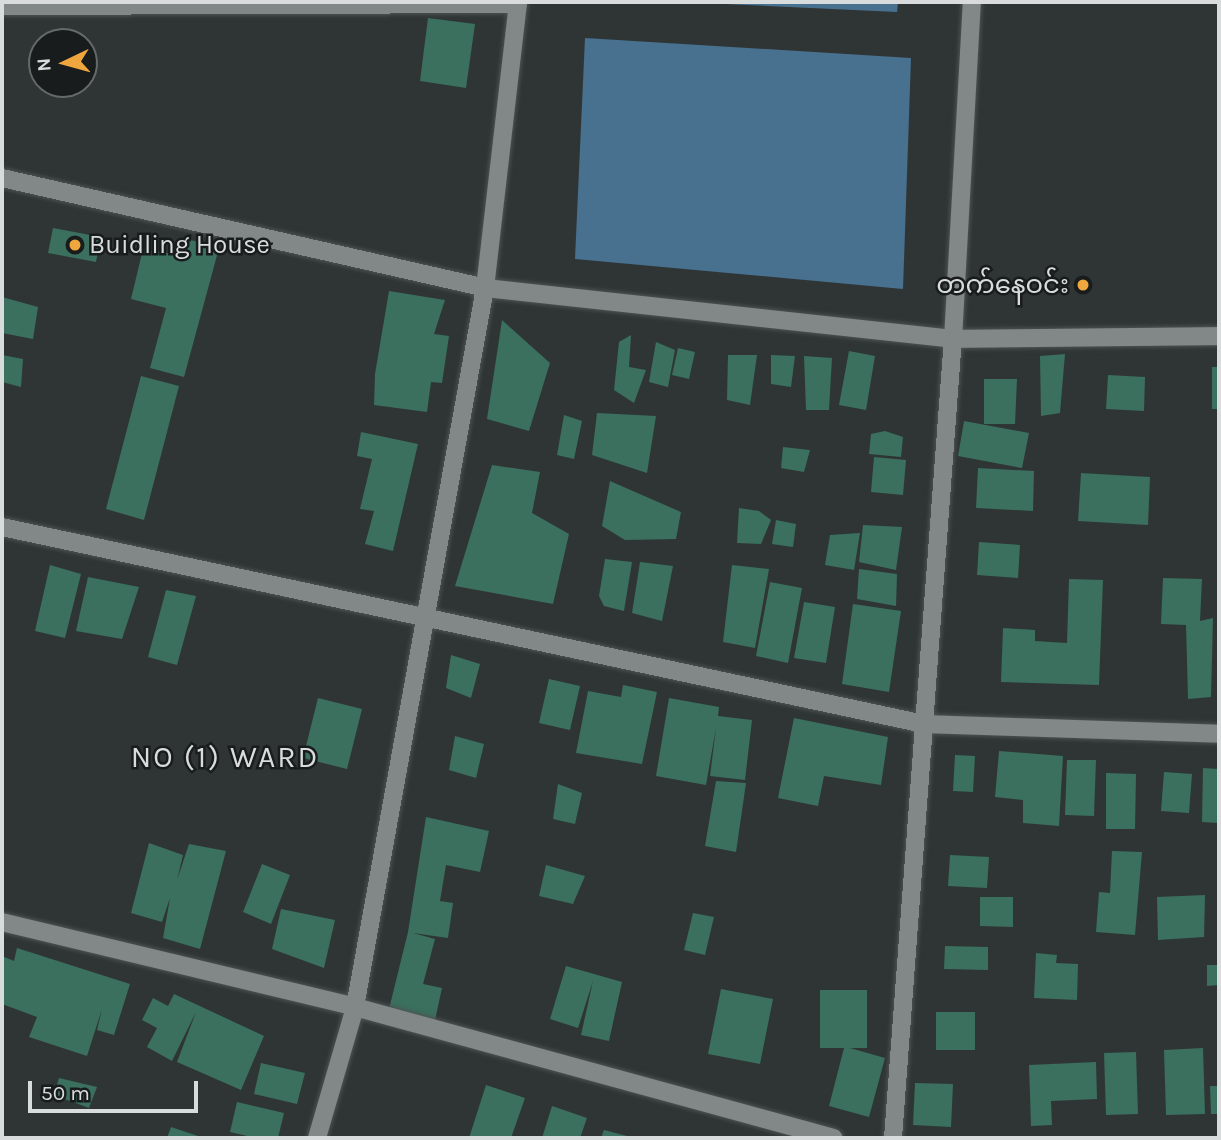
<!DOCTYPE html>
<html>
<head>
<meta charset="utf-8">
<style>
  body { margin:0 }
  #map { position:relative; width:1221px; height:1140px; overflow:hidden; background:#2f3535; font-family:Karla,"Noto Sans Myanmar",sans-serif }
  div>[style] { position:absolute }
  .water>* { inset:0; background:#48718f }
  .building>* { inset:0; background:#3a705d }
  .roads { filter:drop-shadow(0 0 2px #4d5252) drop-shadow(0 0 2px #4d5252) }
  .minor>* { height:18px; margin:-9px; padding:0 9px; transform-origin:9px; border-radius:9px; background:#818887 }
  .dots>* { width:19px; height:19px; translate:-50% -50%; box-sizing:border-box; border:4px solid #191c1c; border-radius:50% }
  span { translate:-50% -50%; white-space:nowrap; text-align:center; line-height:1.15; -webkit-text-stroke:5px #191c1c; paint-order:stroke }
  .poi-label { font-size:26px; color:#d9dcdc }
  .left { translate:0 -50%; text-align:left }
  .right { translate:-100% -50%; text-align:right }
  .quarter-label { font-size:30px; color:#d9dcdc; letter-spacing:2px }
  .frame { position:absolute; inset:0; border:4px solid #d9dcdc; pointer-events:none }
  .north { position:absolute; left:28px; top:28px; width:70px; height:70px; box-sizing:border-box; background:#191c1c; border:2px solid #666969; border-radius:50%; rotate:265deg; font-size:19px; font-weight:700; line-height:28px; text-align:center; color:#d9dcdc }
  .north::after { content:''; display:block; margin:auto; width:24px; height:32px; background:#f0a63e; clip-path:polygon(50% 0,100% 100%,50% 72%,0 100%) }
  .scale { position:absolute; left:28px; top:1081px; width:170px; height:32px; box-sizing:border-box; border:4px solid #d9dcdc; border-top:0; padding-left:9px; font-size:21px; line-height:24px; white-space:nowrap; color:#d9dcdc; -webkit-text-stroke:5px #191c1c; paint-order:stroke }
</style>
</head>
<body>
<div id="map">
  <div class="water">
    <div style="clip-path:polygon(680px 2px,898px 2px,897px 12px)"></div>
    <div style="clip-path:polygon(585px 38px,911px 58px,903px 289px,575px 259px)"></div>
  </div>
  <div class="building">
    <div style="clip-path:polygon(428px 18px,475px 24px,466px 88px,420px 81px)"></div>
    <div style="clip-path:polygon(53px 228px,101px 237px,96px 262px,48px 253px)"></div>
    <div style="clip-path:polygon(184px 238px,219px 248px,184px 377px,150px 368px,166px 308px,131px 299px,143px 249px,179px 255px)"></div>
    <div style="clip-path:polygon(389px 291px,445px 300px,434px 334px,449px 336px,442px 383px,431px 382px,427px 412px,374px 405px,375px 374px)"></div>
    <div style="clip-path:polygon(2px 297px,38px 307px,33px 339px,2px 333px)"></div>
    <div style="clip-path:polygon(502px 320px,550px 363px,529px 431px,487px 419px)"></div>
    <div style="clip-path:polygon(631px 335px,629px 367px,646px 370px,634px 403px,614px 390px,619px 342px)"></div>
    <div style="clip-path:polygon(656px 342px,675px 350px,668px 387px,649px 382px)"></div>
    <div style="clip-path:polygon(678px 348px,695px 352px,689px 379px,672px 375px)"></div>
    <div style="clip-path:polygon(849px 351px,875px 356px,866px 410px,839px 405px)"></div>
    <div style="clip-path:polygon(1065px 354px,1060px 413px,1041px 416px,1040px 356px)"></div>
    <div style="clip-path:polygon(2px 355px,23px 359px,21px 387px,2px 382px)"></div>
    <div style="clip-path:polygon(728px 355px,757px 355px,750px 405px,727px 400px)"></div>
    <div style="clip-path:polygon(771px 355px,795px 356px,791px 387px,771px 384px)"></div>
    <div style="clip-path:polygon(804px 356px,832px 358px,829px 410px,806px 410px)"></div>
    <div style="clip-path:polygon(1212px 367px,1219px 367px,1219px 409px,1212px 409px)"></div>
    <div style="clip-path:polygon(1108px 375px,1145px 377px,1144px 411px,1106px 409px)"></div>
    <div style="clip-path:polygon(141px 376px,179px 386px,144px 520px,106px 509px)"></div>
    <div style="clip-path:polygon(984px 379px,1017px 379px,1015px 424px,984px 424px)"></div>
    <div style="clip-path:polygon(597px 413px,656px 416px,647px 473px,592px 455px)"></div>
    <div style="clip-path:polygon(564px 415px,582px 421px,574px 459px,557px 455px)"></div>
    <div style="clip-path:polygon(964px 421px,1029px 433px,1022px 468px,958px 456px)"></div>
    <div style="clip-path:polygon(885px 431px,903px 437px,901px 457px,869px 454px,871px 434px)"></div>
    <div style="clip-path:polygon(361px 432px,418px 444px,393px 551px,365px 544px,374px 511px,360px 509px,372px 459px,357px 456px)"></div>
    <div style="clip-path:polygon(783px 447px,810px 450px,804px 472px,781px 468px)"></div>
    <div style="clip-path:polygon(874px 457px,906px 460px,903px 495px,871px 492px)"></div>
    <div style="clip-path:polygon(492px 465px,540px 472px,532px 513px,569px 534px,553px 604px,455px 586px)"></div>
    <div style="clip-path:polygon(978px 468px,1034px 471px,1033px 511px,976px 508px)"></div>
    <div style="clip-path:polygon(1081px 473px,1150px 477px,1148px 525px,1078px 521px)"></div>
    <div style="clip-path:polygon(610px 481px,681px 512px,676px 539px,625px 540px,602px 526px)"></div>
    <div style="clip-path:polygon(739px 508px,759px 511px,771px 520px,761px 544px,737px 543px)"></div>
    <div style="clip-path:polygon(776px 520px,796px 524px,793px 547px,772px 544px)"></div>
    <div style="clip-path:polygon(863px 525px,902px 527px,896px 570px,859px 562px)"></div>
    <div style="clip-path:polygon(860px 533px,854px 570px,825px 565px,830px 535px)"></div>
    <div style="clip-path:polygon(979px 542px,1020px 545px,1018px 578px,977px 575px)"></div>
    <div style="clip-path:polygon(605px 559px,632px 562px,624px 611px,604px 606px,599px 596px)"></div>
    <div style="clip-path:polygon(640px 562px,673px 566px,662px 621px,632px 613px)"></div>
    <div style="clip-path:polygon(50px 565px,81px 574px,65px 638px,35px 631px)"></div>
    <div style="clip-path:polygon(732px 565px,769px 569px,755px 648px,723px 642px)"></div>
    <div style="clip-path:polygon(859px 569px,897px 574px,896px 606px,857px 599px)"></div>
    <div style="clip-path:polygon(88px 577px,139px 587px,122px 639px,76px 631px)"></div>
    <div style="clip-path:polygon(1163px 578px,1202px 579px,1200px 621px,1213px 618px,1211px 697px,1188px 699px,1186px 625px,1161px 624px)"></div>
    <div style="clip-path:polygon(1069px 579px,1103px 580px,1099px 685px,1001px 682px,1003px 628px,1035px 630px,1035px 641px,1067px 643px)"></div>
    <div style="clip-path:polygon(770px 582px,802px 588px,788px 663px,756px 656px)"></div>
    <div style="clip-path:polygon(166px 590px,196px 596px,177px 665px,148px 657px)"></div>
    <div style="clip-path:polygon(804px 602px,835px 607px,826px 663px,794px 658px)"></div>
    <div style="clip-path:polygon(853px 604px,901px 611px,889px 692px,842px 684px)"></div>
    <div style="clip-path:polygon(451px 655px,480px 664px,471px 698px,446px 688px)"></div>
    <div style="clip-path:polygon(549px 679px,580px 686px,570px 730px,539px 723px)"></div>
    <div style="clip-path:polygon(623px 685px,657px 692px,642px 764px,576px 753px,588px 691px,621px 697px)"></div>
    <div style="clip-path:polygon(318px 698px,362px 709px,347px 769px,303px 758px)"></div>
    <div style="clip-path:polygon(669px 698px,719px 707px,718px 716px,752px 720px,745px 780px,710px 776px,716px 728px,706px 785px,656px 776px)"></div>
    <div style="clip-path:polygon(794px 718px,888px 737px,881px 785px,824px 776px,818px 806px,778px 798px)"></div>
    <div style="clip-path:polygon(455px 736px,484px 744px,476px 778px,449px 770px)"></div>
    <div style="clip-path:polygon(999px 751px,1063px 756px,1059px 826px,1023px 823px,1023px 800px,995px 797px)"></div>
    <div style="clip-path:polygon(955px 755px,975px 756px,973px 792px,953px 791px)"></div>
    <div style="clip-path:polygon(1067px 760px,1096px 760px,1094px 816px,1065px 815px)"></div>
    <div style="clip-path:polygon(1203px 768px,1219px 769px,1219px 823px,1202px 822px)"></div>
    <div style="clip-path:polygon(1164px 772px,1192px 774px,1189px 813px,1161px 811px)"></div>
    <div style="clip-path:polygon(1106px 773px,1136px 774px,1135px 829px,1106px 829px)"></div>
    <div style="clip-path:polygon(716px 781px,746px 783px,736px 852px,705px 846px)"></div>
    <div style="clip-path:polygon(558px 784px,582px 793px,575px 824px,553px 819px)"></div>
    <div style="clip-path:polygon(426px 817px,489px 831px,480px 872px,446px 865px,440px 901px,453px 903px,448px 938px,413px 933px,435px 939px,423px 984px,442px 988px,435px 1020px,389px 1009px,408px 932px)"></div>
    <div style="clip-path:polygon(149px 843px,183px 855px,177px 880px,189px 844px,226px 851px,200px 949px,163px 938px,170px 898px,162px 922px,131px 913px)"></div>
    <div style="clip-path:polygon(1112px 851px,1142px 852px,1135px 935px,1096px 932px,1099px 892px,1110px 893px)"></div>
    <div style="clip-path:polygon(950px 855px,989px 857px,987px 888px,948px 886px)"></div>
    <div style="clip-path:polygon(262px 864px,290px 875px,271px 924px,243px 912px)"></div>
    <div style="clip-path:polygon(546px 865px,585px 876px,573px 904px,539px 896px)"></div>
    <div style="clip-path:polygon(1205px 895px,1204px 937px,1158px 940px,1157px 897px)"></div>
    <div style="clip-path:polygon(980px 897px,1013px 897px,1013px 927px,980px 926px)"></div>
    <div style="clip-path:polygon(281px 909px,335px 920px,324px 968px,272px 949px)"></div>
    <div style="clip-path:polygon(693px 913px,714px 917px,705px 955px,684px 950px)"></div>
    <div style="clip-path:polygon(945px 946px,988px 947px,988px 970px,944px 969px)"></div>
    <div style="clip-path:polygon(17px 948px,130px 984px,114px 1035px,97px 1030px,102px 1009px,87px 1056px,29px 1037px,37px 1017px,2px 1004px,2px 956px,14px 961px)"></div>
    <div style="clip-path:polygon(1036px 953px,1057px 955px,1056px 963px,1078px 964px,1077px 1000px,1034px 998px)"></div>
    <div style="clip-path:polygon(1207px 965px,1219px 965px,1219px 985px,1207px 986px)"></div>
    <div style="clip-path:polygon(566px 966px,622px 982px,609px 1041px,581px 1035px,593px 981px,578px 1028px,550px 1019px)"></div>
    <div style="clip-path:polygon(721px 989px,773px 999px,760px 1064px,708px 1054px)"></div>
    <div style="clip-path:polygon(820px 990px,867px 990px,867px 1048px,850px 1048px,885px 1058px,869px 1117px,829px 1106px,844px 1048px,820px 1048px)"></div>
    <div style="clip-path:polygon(174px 994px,264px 1036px,241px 1090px,177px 1062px,196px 1012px,172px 1061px,147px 1047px,157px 1028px,142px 1020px,153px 998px,168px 1006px)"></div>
    <div style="clip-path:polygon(936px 1012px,975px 1012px,975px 1050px,936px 1050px)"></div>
    <div style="clip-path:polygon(1203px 1048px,1205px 1114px,1166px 1115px,1164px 1050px)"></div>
    <div style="clip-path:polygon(1136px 1052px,1138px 1114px,1106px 1115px,1104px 1053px)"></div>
    <div style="clip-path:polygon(1096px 1062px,1097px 1099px,1051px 1101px,1052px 1125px,1031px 1126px,1029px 1065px)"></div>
    <div style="clip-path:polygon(261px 1063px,305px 1073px,297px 1104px,254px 1094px)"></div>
    <div style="clip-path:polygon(59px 1078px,97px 1087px,89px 1108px,54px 1095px)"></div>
    <div style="clip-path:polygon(915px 1083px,953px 1084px,951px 1127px,913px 1125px)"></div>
    <div style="clip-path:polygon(486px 1085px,525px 1098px,511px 1138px,469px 1138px)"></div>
    <div style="clip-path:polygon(1210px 1086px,1219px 1086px,1219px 1114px,1211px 1114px)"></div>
    <div style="clip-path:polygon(237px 1102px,284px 1113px,278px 1138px,256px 1138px,230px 1132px)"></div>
    <div style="clip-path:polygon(552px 1106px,587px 1118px,580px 1138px,542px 1138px)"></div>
    <div style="clip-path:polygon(171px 1127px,204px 1138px,167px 1138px)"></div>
    <div style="clip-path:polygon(604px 1130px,631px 1137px,631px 1138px,601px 1138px)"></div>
  </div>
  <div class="roads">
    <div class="minor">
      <div style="left:2px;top:6px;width:516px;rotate:-0.22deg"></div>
      <div style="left:2px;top:178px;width:495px;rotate:12.8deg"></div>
      <div style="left:485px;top:288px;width:471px;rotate:6.2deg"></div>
      <div style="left:953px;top:339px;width:266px;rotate:-0.6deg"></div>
      <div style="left:2px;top:527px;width:943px;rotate:12.06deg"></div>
      <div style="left:924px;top:724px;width:295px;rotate:1.9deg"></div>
      <div style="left:2px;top:922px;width:363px;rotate:13.5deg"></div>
      <div style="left:355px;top:1007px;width:496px;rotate:15.3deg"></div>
      <div style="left:317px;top:1138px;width:136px;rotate:-73.8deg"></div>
      <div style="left:355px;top:1007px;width:731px;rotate:-79.75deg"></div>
      <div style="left:485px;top:288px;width:288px;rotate:-83.4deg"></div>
      <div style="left:893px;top:1138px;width:801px;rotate:-85.71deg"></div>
      <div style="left:953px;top:339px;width:338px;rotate:-86.8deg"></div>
    </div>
  </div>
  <div class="dots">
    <div style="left:75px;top:245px;background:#f0a63e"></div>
    <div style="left:1083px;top:285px;background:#f0a63e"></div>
  </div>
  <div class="poi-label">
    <span class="left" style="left:89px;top:245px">Buidling House</span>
    <span class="right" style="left:1069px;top:285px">တက်နေဝင်း</span>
  </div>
  <div class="quarter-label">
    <span style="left:225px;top:757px">NO (1) WARD</span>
  </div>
  <div class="frame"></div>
  <div class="north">N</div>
  <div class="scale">50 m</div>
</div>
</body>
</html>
